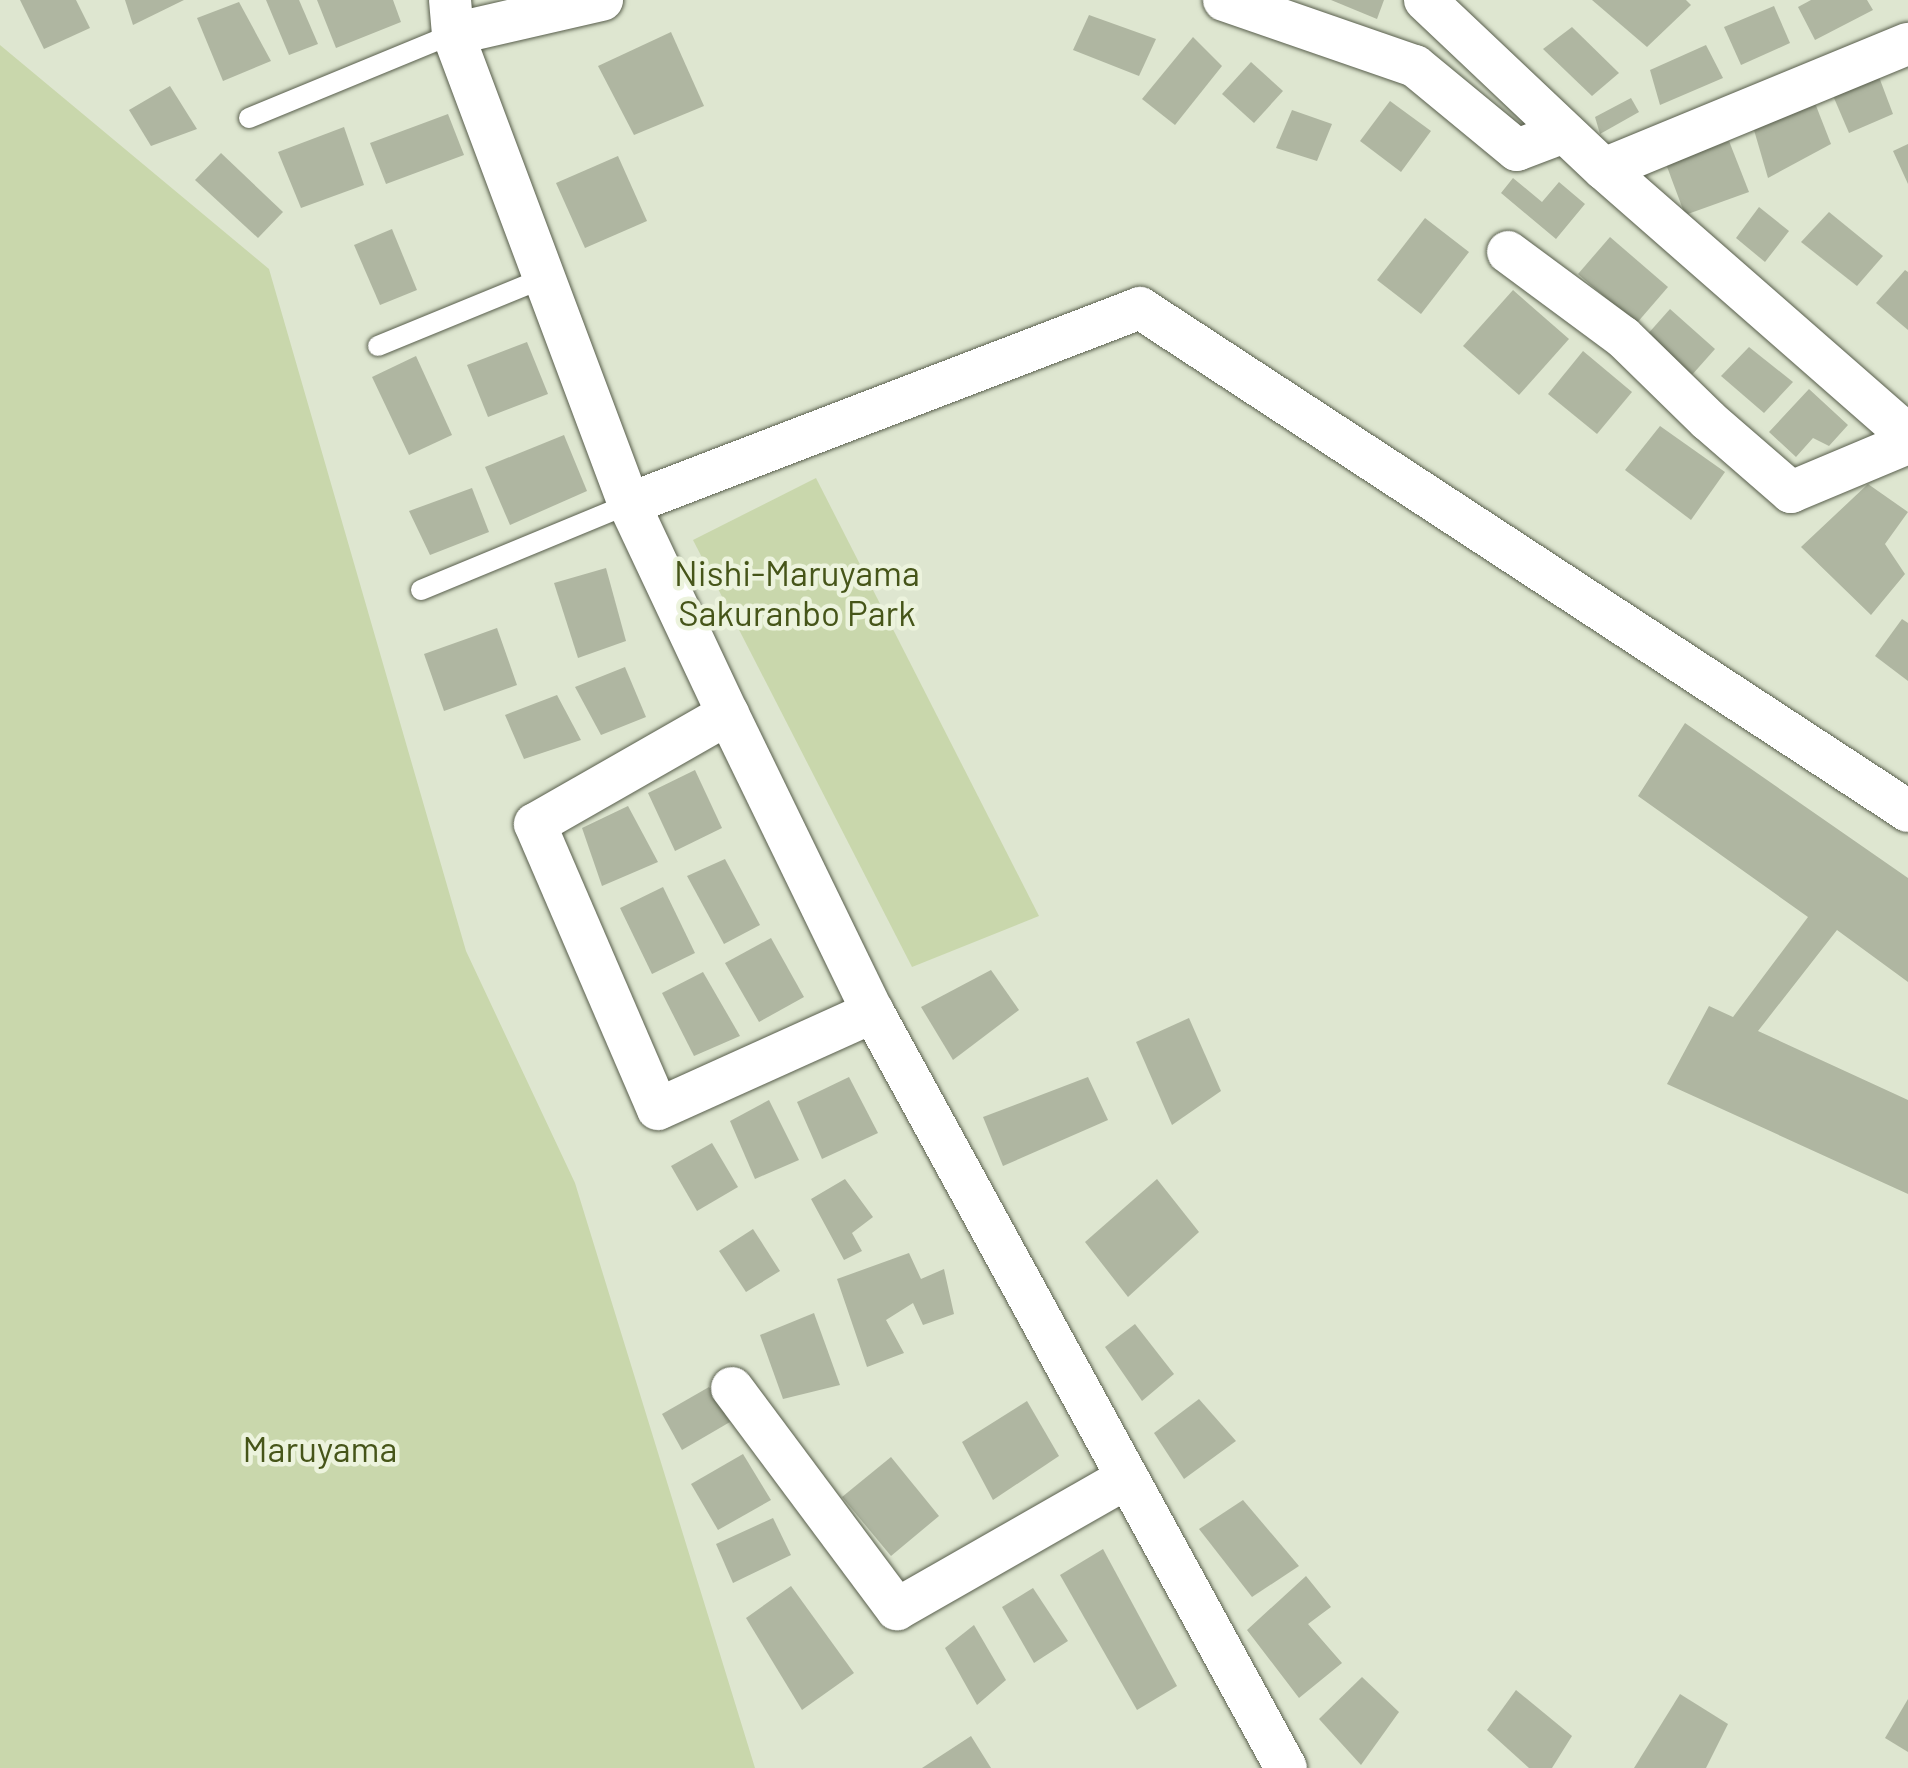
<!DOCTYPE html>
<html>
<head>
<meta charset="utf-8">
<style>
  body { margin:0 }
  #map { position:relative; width:1908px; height:1768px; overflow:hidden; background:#dee6d0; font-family:Barlow,sans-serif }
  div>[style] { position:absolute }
  .green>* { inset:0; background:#c9d7ac }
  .building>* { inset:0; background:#afb6a1 }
  .roads { filter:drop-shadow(0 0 2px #585e4c) drop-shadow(0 0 2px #585e4c) }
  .service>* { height:20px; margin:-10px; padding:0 10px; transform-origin:10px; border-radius:10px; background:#fff }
  .minor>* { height:42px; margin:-21px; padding:0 21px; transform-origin:21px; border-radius:21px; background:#fff }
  span { translate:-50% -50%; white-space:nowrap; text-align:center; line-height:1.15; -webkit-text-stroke:9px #ecf3dd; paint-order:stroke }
  .park-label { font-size:35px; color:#465519 }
</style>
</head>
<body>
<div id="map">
  <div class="green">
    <div style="clip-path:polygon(0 45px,269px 269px,466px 951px,575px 1183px,755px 1768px,0 1768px)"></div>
    <div style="clip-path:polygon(816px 478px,1039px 916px,912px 967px,693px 540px)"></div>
  </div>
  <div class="building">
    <div style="clip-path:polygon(20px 0,76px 0,90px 28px,44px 49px)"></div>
    <div style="clip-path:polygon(125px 0,184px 0,133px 25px)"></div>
    <div style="clip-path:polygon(266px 0,299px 0,318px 44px,289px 55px)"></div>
    <div style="clip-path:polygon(317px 0,393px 0,401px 22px,336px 48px)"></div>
    <div style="clip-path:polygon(1331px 0,1384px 0,1377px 19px)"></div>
    <div style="clip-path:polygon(1592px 0,1686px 0,1691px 5px,1647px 47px)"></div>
    <div style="clip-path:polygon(1811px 0,1867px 0,1873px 10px,1815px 40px,1798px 7px)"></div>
    <div style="clip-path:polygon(239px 2px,271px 61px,223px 81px,197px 18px)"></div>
    <div style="clip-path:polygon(1774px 6px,1790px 43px,1741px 65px,1724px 27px)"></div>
    <div style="clip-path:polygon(1089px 15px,1156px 39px,1139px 76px,1073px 50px)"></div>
    <div style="clip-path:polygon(1572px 27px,1619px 73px,1592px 96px,1543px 49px)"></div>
    <div style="clip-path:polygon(671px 32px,704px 106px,634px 135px,598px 66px)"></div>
    <div style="clip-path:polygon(1193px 37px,1222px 66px,1175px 125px,1142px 99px)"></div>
    <div style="clip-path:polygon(1706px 45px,1723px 78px,1660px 105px,1650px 70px)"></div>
    <div style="clip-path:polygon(1251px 62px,1283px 91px,1254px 123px,1222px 94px)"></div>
    <div style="clip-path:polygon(1876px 69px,1893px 114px,1849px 133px,1831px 91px)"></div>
    <div style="clip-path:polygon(170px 86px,197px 129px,151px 146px,129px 110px)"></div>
    <div style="clip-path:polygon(1631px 98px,1639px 112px,1600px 134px,1595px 117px)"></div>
    <div style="clip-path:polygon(1813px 98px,1831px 144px,1768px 178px,1754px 130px)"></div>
    <div style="clip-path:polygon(1390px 101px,1431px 131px,1401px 172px,1360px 141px)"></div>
    <div style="clip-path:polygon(1292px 110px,1332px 124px,1317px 161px,1276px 148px)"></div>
    <div style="clip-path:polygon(448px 114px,464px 155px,386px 184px,370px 143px)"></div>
    <div style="clip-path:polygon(344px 127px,364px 185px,301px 208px,278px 152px)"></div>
    <div style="clip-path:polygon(1729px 141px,1749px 192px,1685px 215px,1666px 164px)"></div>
    <div style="clip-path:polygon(1908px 144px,1908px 184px,1893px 151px)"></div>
    <div style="clip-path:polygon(221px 153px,283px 212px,258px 238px,195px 180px)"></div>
    <div style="clip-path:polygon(618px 156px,647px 221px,585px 248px,556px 183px)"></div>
    <div style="clip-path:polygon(1513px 178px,1542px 202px,1559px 182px,1585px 204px,1556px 239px,1501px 193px)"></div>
    <div style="clip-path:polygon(1759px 207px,1789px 231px,1765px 262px,1736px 238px)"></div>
    <div style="clip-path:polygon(1829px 212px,1883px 256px,1857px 286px,1801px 242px)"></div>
    <div style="clip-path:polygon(1425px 218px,1469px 252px,1421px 314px,1377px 280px)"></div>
    <div style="clip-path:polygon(392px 229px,417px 290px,380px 305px,354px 245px)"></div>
    <div style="clip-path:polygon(1610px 237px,1668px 287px,1636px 324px,1578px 274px)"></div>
    <div style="clip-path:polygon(1905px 270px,1908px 272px,1908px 330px,1876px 303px)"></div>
    <div style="clip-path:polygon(1513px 290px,1569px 339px,1519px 395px,1463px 346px)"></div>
    <div style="clip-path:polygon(1670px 309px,1715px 349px,1691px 376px,1646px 336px)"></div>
    <div style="clip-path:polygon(527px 342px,548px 394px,488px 417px,467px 365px)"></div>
    <div style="clip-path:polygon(1749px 347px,1793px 382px,1764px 413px,1721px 376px)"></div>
    <div style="clip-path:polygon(1583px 351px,1632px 392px,1597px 434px,1548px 394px)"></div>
    <div style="clip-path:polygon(416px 356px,452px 435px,409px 455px,372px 377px)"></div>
    <div style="clip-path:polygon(1809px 389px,1848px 425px,1829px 446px,1813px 438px,1796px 457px,1769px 432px)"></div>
    <div style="clip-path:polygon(1660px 426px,1725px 472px,1691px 520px,1625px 470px)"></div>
    <div style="clip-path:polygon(564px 435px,587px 491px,510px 525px,485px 467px)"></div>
    <div style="clip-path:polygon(1868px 484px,1908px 512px,1885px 544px,1905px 574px,1871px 615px,1801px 547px)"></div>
    <div style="clip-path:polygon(472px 488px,489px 532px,430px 555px,409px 511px)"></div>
    <div style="clip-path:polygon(606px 568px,626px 641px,578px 658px,554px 583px)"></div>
    <div style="clip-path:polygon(1902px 619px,1908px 623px,1908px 681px,1875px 656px)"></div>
    <div style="clip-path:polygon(497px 628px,517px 685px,444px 711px,424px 654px)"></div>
    <div style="clip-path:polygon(625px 667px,646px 717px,601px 735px,575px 687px)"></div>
    <div style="clip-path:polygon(557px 695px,581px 740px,524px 759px,505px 715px)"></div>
    <div style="clip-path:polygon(1685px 723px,1908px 878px,1908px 982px,1837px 930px,1758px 1031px,1908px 1100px,1908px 1194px,1667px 1084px,1709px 1006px,1733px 1017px,1808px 917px,1638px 796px)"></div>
    <div style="clip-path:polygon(695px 770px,722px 828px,675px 851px,648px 793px)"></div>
    <div style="clip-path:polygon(628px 806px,658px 862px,602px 886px,582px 828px)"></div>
    <div style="clip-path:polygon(725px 859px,760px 925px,724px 944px,687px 876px)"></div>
    <div style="clip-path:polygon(663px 887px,695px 953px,652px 974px,620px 908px)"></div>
    <div style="clip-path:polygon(771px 938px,804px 997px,759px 1022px,725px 963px)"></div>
    <div style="clip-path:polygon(991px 970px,1019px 1010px,953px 1060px,921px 1007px)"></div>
    <div style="clip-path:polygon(703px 972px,740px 1036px,694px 1056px,662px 993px)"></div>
    <div style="clip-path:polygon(1189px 1018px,1221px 1091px,1172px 1125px,1136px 1042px)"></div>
    <div style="clip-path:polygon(849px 1077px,878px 1133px,822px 1159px,797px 1102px)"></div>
    <div style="clip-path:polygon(1088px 1077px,1108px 1120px,1003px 1166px,983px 1117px)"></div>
    <div style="clip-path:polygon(769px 1100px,799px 1160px,755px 1179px,730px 1121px)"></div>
    <div style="clip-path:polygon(712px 1143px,738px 1187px,697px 1211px,671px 1166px)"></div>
    <div style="clip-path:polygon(845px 1179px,873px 1217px,852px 1233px,862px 1251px,844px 1260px,811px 1199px)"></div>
    <div style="clip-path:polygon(1157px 1179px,1199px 1232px,1128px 1297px,1085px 1242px)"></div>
    <div style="clip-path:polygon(753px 1229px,780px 1271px,746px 1292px,719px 1251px)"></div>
    <div style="clip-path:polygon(909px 1253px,921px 1279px,944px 1269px,954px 1314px,923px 1325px,913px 1303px,886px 1320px,904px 1353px,867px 1367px,837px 1279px)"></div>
    <div style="clip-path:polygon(814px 1313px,840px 1385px,783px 1399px,760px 1335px)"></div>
    <div style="clip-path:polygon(1135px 1324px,1174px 1374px,1142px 1401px,1105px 1347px)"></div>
    <div style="clip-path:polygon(709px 1387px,730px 1422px,682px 1450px,662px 1414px)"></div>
    <div style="clip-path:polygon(1199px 1399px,1236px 1441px,1184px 1479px,1154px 1433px)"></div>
    <div style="clip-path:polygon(1027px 1401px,1059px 1456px,993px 1500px,962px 1442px)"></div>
    <div style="clip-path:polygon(743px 1454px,771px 1500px,718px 1530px,691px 1484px)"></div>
    <div style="clip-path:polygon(891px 1457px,939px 1516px,891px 1556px,842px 1497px)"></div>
    <div style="clip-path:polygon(1243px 1500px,1299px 1566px,1252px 1597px,1199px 1529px)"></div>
    <div style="clip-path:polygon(773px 1518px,791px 1555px,733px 1583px,716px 1544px)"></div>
    <div style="clip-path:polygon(1103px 1549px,1177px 1686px,1137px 1710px,1060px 1575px)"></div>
    <div style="clip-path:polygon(1306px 1576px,1331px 1607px,1308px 1624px,1342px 1663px,1299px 1698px,1247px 1630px)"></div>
    <div style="clip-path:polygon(791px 1586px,854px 1673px,802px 1710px,746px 1618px)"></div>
    <div style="clip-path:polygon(1033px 1588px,1068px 1641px,1034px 1663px,1002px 1607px)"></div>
    <div style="clip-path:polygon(974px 1625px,1006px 1680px,977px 1705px,945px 1648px)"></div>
    <div style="clip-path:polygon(1362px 1677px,1399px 1712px,1361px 1765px,1319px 1719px)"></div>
    <div style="clip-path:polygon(1516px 1690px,1572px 1736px,1552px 1768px,1529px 1768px,1487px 1730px)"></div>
    <div style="clip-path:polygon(1680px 1694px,1728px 1724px,1706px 1768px,1634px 1768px)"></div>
    <div style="clip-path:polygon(1908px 1699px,1908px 1752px,1885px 1738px)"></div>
    <div style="clip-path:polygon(971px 1736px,991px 1768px,922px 1768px)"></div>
  </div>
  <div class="roads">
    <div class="service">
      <div style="left:249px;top:118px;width:221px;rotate:-22.4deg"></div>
      <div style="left:378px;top:346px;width:179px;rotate:-22.3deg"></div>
      <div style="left:421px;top:590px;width:225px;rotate:-22.5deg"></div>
    </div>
    <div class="minor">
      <div style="left:450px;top:0;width:34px;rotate:85deg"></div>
      <div style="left:453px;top:34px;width:502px;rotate:69.47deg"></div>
      <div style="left:629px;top:504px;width:232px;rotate:64.8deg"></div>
      <div style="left:728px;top:714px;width:331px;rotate:64.1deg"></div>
      <div style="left:873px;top:1012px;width:861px;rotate:61.35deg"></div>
      <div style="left:1224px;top:0;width:202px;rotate:19.1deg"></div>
      <div style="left:1415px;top:66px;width:132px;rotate:39.5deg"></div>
      <div style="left:1517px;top:150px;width:50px;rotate:-21deg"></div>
      <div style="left:1425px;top:0;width:246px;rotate:43.4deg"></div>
      <div style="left:1604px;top:169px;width:404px;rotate:41.2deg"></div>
      <div style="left:453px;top:34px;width:153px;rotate:-12.9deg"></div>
      <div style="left:1604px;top:169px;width:329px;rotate:-22.4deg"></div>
      <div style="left:1508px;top:252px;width:143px;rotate:36.5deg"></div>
      <div style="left:1623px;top:337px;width:119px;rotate:44.3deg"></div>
      <div style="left:1708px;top:420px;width:110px;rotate:40.9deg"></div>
      <div style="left:1791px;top:492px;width:127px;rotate:-22.7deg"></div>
      <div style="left:629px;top:504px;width:547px;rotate:-20.98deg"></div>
      <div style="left:1140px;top:308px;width:918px;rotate:33.22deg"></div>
      <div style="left:728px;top:714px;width:222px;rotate:150.3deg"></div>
      <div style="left:535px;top:824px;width:310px;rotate:66.7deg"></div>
      <div style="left:658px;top:1109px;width:236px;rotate:-24.3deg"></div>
      <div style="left:732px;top:1388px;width:276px;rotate:53.3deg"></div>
      <div style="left:897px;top:1609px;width:265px;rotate:-29.7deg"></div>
    </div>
  </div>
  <div class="park-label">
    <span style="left:797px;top:592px">Nishi-Maruyama<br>Sakuranbo Park</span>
    <span style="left:320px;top:1448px">Maruyama</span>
  </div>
</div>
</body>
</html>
